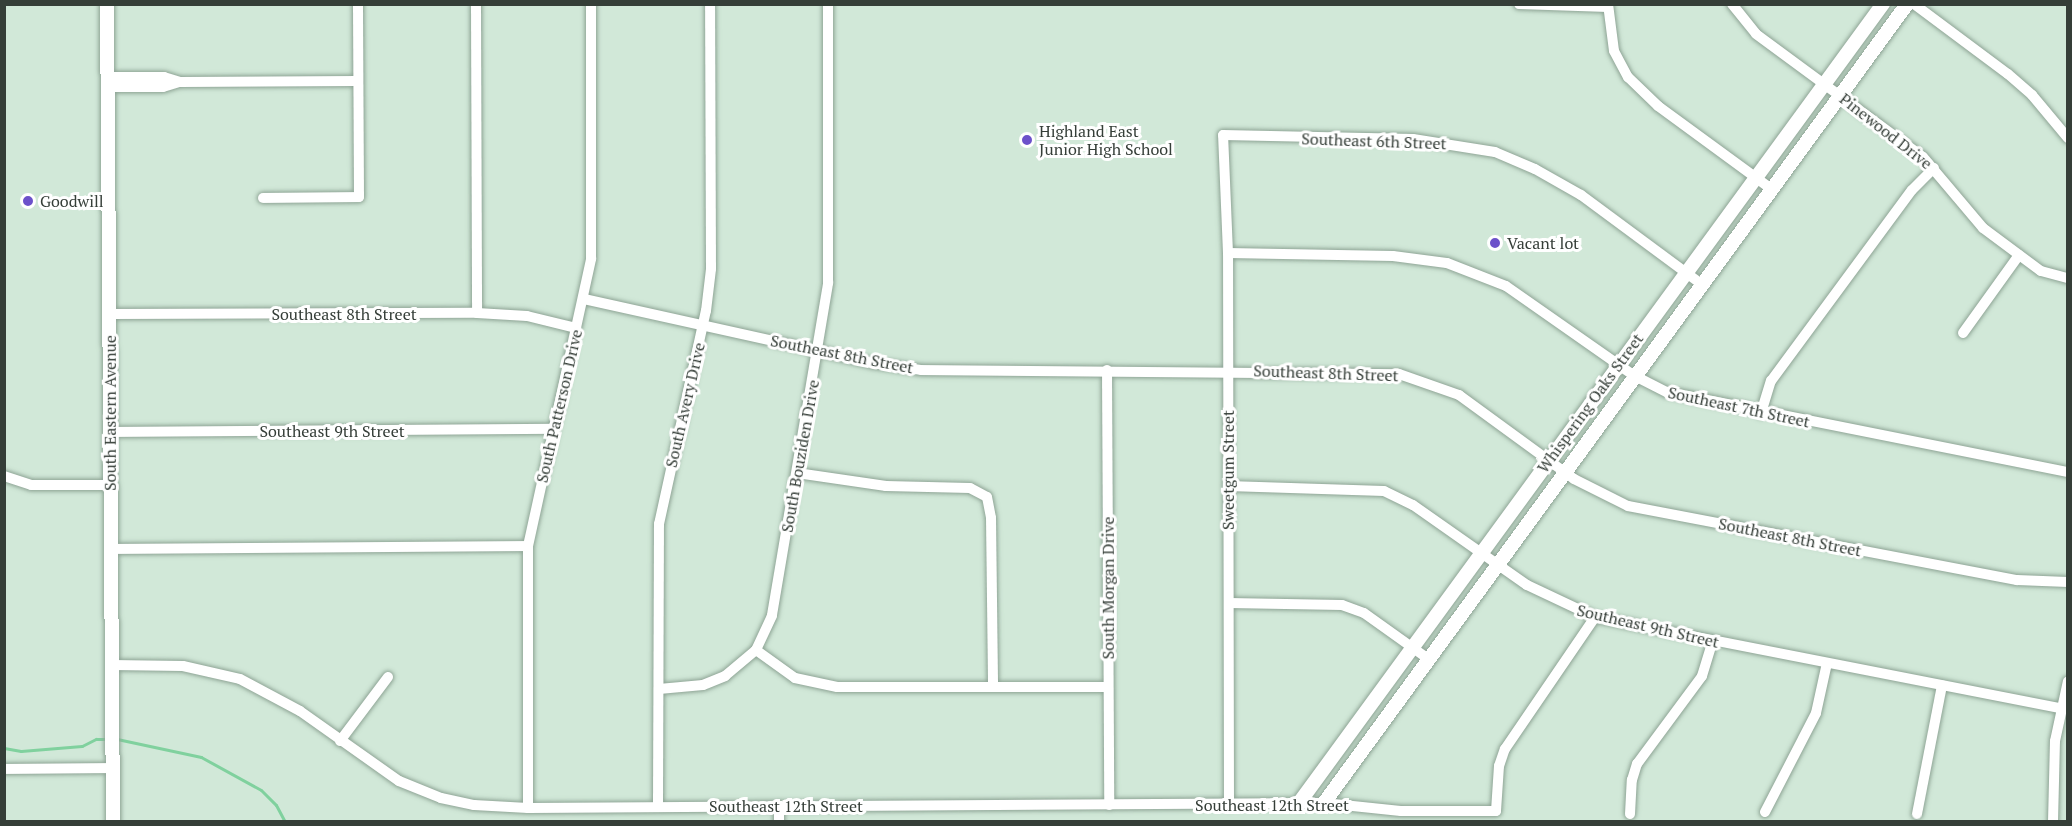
<!DOCTYPE html>
<html>
<head>
<meta charset="utf-8">
<style>
  body { margin:0 }
  #map { position:relative; width:2072px; height:826px; overflow:hidden; background:#d1e8d8; font-family:"PT Serif",serif }
  div>[style] { position:absolute }
  .stream>* { height:3px; margin:-1.5px; padding:0 1.5px; transform-origin:1.5px; border-radius:1.5px; background:#80d19e }
  .roads { filter:drop-shadow(0 0 2px #8ea495) drop-shadow(0 0 2px #8ea495) }
  .street>* { height:10px; margin:-5px; padding:0 5px; transform-origin:5px; border-radius:5px; background:#fff }
  .secondary>* { height:14px; margin:-7px; padding:0 7px; transform-origin:7px; border-radius:7px; background:#fff }
  .dots>* { width:16px; height:16px; translate:-50% -50%; box-sizing:border-box; border:3px solid #fff; border-radius:50% }
  span { translate:-50% -50%; white-space:nowrap; text-align:center; line-height:1.15; -webkit-text-stroke:6px #fff; paint-order:stroke }
  .poi-label { font-size:16px; color:#353e38 }
  .left { translate:0 -50%; text-align:left }
  .street-label { font-size:16px; color:#353e38 }
  .frame { position:absolute; inset:0; border:6px solid #353e38; pointer-events:none }
</style>
</head>
<body>
<div id="map">
  <div class="stream">
    <div style="left:117px;top:739px;width:86px;rotate:12.1deg"></div>
    <div style="left:201px;top:757px;width:68px;rotate:28.8deg"></div>
    <div style="left:261px;top:790px;width:21px;rotate:45deg"></div>
    <div style="left:276px;top:805px;width:19px;rotate:62deg"></div>
    <div style="left:4px;top:748px;width:17px;rotate:10deg"></div>
    <div style="left:21px;top:751px;width:61px;rotate:-4.7deg"></div>
    <div style="left:82px;top:746px;width:16px;rotate:-27deg"></div>
    <div style="left:96px;top:739px;width:12px"></div>
  </div>
  <div class="roads">
    <div class="street">
      <div style="left:476px;top:4px;width:309px;rotate:89.8deg"></div>
      <div style="left:1519px;top:4px;width:89px;rotate:1.9deg"></div>
      <div style="left:1608px;top:4px;width:47px;rotate:82.7deg"></div>
      <div style="left:1614px;top:51px;width:30px;rotate:62deg"></div>
      <div style="left:1628px;top:77px;width:42px;rotate:44deg"></div>
      <div style="left:1658px;top:106px;width:139px;rotate:36.2deg"></div>
      <div style="left:1732px;top:4px;width:38px;rotate:51deg"></div>
      <div style="left:1756px;top:34px;width:207px;rotate:36.4deg"></div>
      <div style="left:1923px;top:157px;width:93px;rotate:49.8deg"></div>
      <div style="left:1983px;top:228px;width:72px;rotate:36.6deg"></div>
      <div style="left:2041px;top:271px;width:28px;rotate:15deg"></div>
      <div style="left:1914px;top:4px;width:117px;rotate:36.7deg"></div>
      <div style="left:2008px;top:74px;width:32px;rotate:41deg"></div>
      <div style="left:2032px;top:95px;width:56px;rotate:50.1deg"></div>
      <div style="left:107px;top:77px;width:57px"></div>
      <div style="left:164px;top:77px;width:17px;rotate:17deg"></div>
      <div style="left:180px;top:82px;width:177px;rotate:-0.3deg"></div>
      <div style="left:107px;top:87px;width:56px"></div>
      <div style="left:163px;top:87px;width:17px;rotate:-17deg"></div>
      <div style="left:263px;top:198px;width:96px;rotate:-0.6deg"></div>
      <div style="left:359px;top:197px;width:193px;rotate:-90.3deg"></div>
      <div style="left:1228px;top:253px;width:165px;rotate:1deg"></div>
      <div style="left:1393px;top:256px;width:54px;rotate:7.4deg"></div>
      <div style="left:1447px;top:263px;width:63px;rotate:21.3deg"></div>
      <div style="left:1506px;top:286px;width:155px;rotate:35deg"></div>
      <div style="left:1633px;top:375px;width:38px;rotate:27deg"></div>
      <div style="left:1667px;top:392px;width:409px;rotate:11.3deg"></div>
      <div style="left:584px;top:299px;width:295px;rotate:12.5deg"></div>
      <div style="left:872px;top:363px;width:49px;rotate:8.1deg"></div>
      <div style="left:921px;top:370px;width:478px;rotate:0.5deg"></div>
      <div style="left:1399px;top:374px;width:64px;rotate:19.3deg"></div>
      <div style="left:1459px;top:395px;width:142px;rotate:36.1deg"></div>
      <div style="left:1574px;top:479px;width:60px;rotate:26.6deg"></div>
      <div style="left:1628px;top:506px;width:396px;rotate:10.8deg"></div>
      <div style="left:2017px;top:580px;width:51px;rotate:2.2deg"></div>
      <div style="left:110px;top:314px;width:367px;rotate:-0.2deg"></div>
      <div style="left:477px;top:313px;width:50px;rotate:3.4deg"></div>
      <div style="left:527px;top:316px;width:50px;rotate:13.8deg"></div>
      <div style="left:1963px;top:333px;width:96px;rotate:-54.3deg"></div>
      <div style="left:1107px;top:370px;width:435px;rotate:89.7deg"></div>
      <div style="left:1761px;top:413px;width:34px;rotate:-73deg"></div>
      <div style="left:1771px;top:381px;width:237px;rotate:-53.6deg"></div>
      <div style="left:1912px;top:190px;width:31px;rotate:-45deg"></div>
      <div style="left:110px;top:432px;width:444px;rotate:-0.4deg"></div>
      <div style="left:797px;top:473px;width:90px;rotate:8.3deg"></div>
      <div style="left:886px;top:486px;width:84px;rotate:1.4deg"></div>
      <div style="left:970px;top:488px;width:19px;rotate:28deg"></div>
      <div style="left:987px;top:497px;width:21px;rotate:79deg"></div>
      <div style="left:991px;top:518px;width:169px;rotate:89.3deg"></div>
      <div style="left:4px;top:476px;width:28px;rotate:18deg"></div>
      <div style="left:31px;top:485px;width:80px"></div>
      <div style="left:1228px;top:486px;width:156px;rotate:1.8deg"></div>
      <div style="left:1384px;top:491px;width:32px;rotate:26deg"></div>
      <div style="left:1413px;top:505px;width:139px;rotate:35.1deg"></div>
      <div style="left:1527px;top:585px;width:75px;rotate:25.2deg"></div>
      <div style="left:1595px;top:617px;width:474px;rotate:11.1deg"></div>
      <div style="left:111px;top:549px;width:417px;rotate:-0.4deg"></div>
      <div style="left:1229px;top:603px;width:113px;rotate:1deg"></div>
      <div style="left:1342px;top:605px;width:23px;rotate:20deg"></div>
      <div style="left:1364px;top:613px;width:77px;rotate:35.5deg"></div>
      <div style="left:756px;top:650px;width:48px;rotate:35.7deg"></div>
      <div style="left:795px;top:678px;width:43px;rotate:12.1deg"></div>
      <div style="left:837px;top:687px;width:271px"></div>
      <div style="left:112px;top:665px;width:71px;rotate:0.8deg"></div>
      <div style="left:183px;top:666px;width:58px;rotate:12.8deg"></div>
      <div style="left:240px;top:679px;width:68px;rotate:28.1deg"></div>
      <div style="left:300px;top:711px;width:121px;rotate:35.3deg"></div>
      <div style="left:399px;top:781px;width:45px;rotate:22deg"></div>
      <div style="left:441px;top:798px;width:34px;rotate:12deg"></div>
      <div style="left:474px;top:805px;width:54px;rotate:3.2deg"></div>
      <div style="left:528px;top:808px;width:796px;rotate:-0.36deg"></div>
      <div style="left:1324px;top:803px;width:77px;rotate:5.9deg"></div>
      <div style="left:1401px;top:811px;width:95px"></div>
      <div style="left:1496px;top:811px;width:45px;rotate:-86.2deg"></div>
      <div style="left:1499px;top:766px;width:18px;rotate:-71deg"></div>
      <div style="left:1505px;top:749px;width:160px;rotate:-55.7deg"></div>
      <div style="left:659px;top:689px;width:44px;rotate:-5.2deg"></div>
      <div style="left:703px;top:685px;width:24px;rotate:-22deg"></div>
      <div style="left:725px;top:676px;width:40px;rotate:-40deg"></div>
      <div style="left:756px;top:650px;width:38px;rotate:-65deg"></div>
      <div style="left:772px;top:615px;width:337px;rotate:-80.4deg"></div>
      <div style="left:828px;top:283px;width:279px;rotate:-90deg"></div>
      <div style="left:340px;top:741px;width:80px;rotate:-53.1deg"></div>
      <div style="left:4px;top:769px;width:109px;rotate:-0.5deg"></div>
      <div style="left:1229px;top:805px;width:552px;rotate:-90.1deg"></div>
      <div style="left:1228px;top:253px;width:118px;rotate:-92.4deg"></div>
      <div style="left:1223px;top:135px;width:190px;rotate:1.2deg"></div>
      <div style="left:1413px;top:139px;width:83px;rotate:9deg"></div>
      <div style="left:1495px;top:152px;width:43px;rotate:23deg"></div>
      <div style="left:1535px;top:169px;width:53px;rotate:29.5deg"></div>
      <div style="left:1581px;top:195px;width:148px;rotate:36.5deg"></div>
      <div style="left:658px;top:806px;width:282px;rotate:-89.8deg"></div>
      <div style="left:659px;top:524px;width:218px;rotate:-77.6deg"></div>
      <div style="left:706px;top:311px;width:42px;rotate:-83.2deg"></div>
      <div style="left:711px;top:269px;width:265px;rotate:-90.2deg"></div>
      <div style="left:779px;top:806px;width:16px;rotate:90deg"></div>
      <div style="left:528px;top:808px;width:262px;rotate:-90deg"></div>
      <div style="left:528px;top:546px;width:294px;rotate:-77.6deg"></div>
      <div style="left:591px;top:259px;width:255px;rotate:-90deg"></div>
      <div style="left:1765px;top:812px;width:111px;rotate:-62.7deg"></div>
      <div style="left:1816px;top:713px;width:51px;rotate:-77.6deg"></div>
      <div style="left:1630px;top:814px;width:34px;rotate:-87deg"></div>
      <div style="left:1632px;top:780px;width:17px;rotate:-73deg"></div>
      <div style="left:1637px;top:764px;width:109px;rotate:-53.5deg"></div>
      <div style="left:1702px;top:676px;width:37px;rotate:-73deg"></div>
      <div style="left:1917px;top:814px;width:131px;rotate:-79deg"></div>
      <div style="left:2053px;top:822px;width:81px;rotate:-88.6deg"></div>
      <div style="left:2055px;top:741px;width:61px;rotate:-77.8deg"></div>
    </div>
    <div class="secondary">
      <div style="left:107px;top:4px;width:818px;rotate:89.58deg"></div>
      <div style="left:1299px;top:803px;width:990px;rotate:-53.84deg"></div>
      <div style="left:1324px;top:803px;width:989px;rotate:-53.88deg"></div>
    </div>
  </div>
  <div class="dots">
    <div style="left:1027px;top:140px;background:#6c51ca"></div>
    <div style="left:28px;top:201px;background:#6c51ca"></div>
    <div style="left:1495px;top:243px;background:#6c51ca"></div>
  </div>
  <div class="poi-label">
    <span class="left" style="left:1039px;top:140px">Highland East<br>Junior High School</span>
    <span class="left" style="left:40px;top:201px">Goodwill</span>
    <span class="left" style="left:1507px;top:243px">Vacant lot</span>
  </div>
  <div class="street-label">
    <span style="left:1886px;top:131px;rotate:38deg">Pinewood Drive</span>
    <span style="left:1374px;top:141px;rotate:2deg">Southeast 6th Street</span>
    <span style="left:344px;top:314px">Southeast 8th Street</span>
    <span style="left:842px;top:354px;rotate:11deg">Southeast 8th Street</span>
    <span style="left:1326px;top:373px;rotate:2deg">Southeast 8th Street</span>
    <span style="left:1590px;top:403px;rotate:-54deg">Whispering Oaks Street</span>
    <span style="left:685px;top:405px;rotate:-77deg">South Avery Drive</span>
    <span style="left:559px;top:406px;rotate:-77deg">South Patterson Drive</span>
    <span style="left:1739px;top:407px;rotate:12deg">Southeast 7th Street</span>
    <span style="left:110px;top:413px;rotate:-90deg">South Eastern Avenue</span>
    <span style="left:332px;top:431px">Southeast 9th Street</span>
    <span style="left:800px;top:456px;rotate:-80deg">South Bouziden Drive</span>
    <span style="left:1228px;top:470px;rotate:-90deg">Sweetgum Street</span>
    <span style="left:1790px;top:537px;rotate:11deg">Southeast 8th Street</span>
    <span style="left:1108px;top:588px;rotate:-90deg">South Morgan Drive</span>
    <span style="left:1648px;top:626px;rotate:13deg">Southeast 9th Street</span>
    <span style="left:1272px;top:805px">Southeast 12th Street</span>
    <span style="left:786px;top:806px">Southeast 12th Street</span>
  </div>
  <div class="frame"></div>
</div>
</body>
</html>
